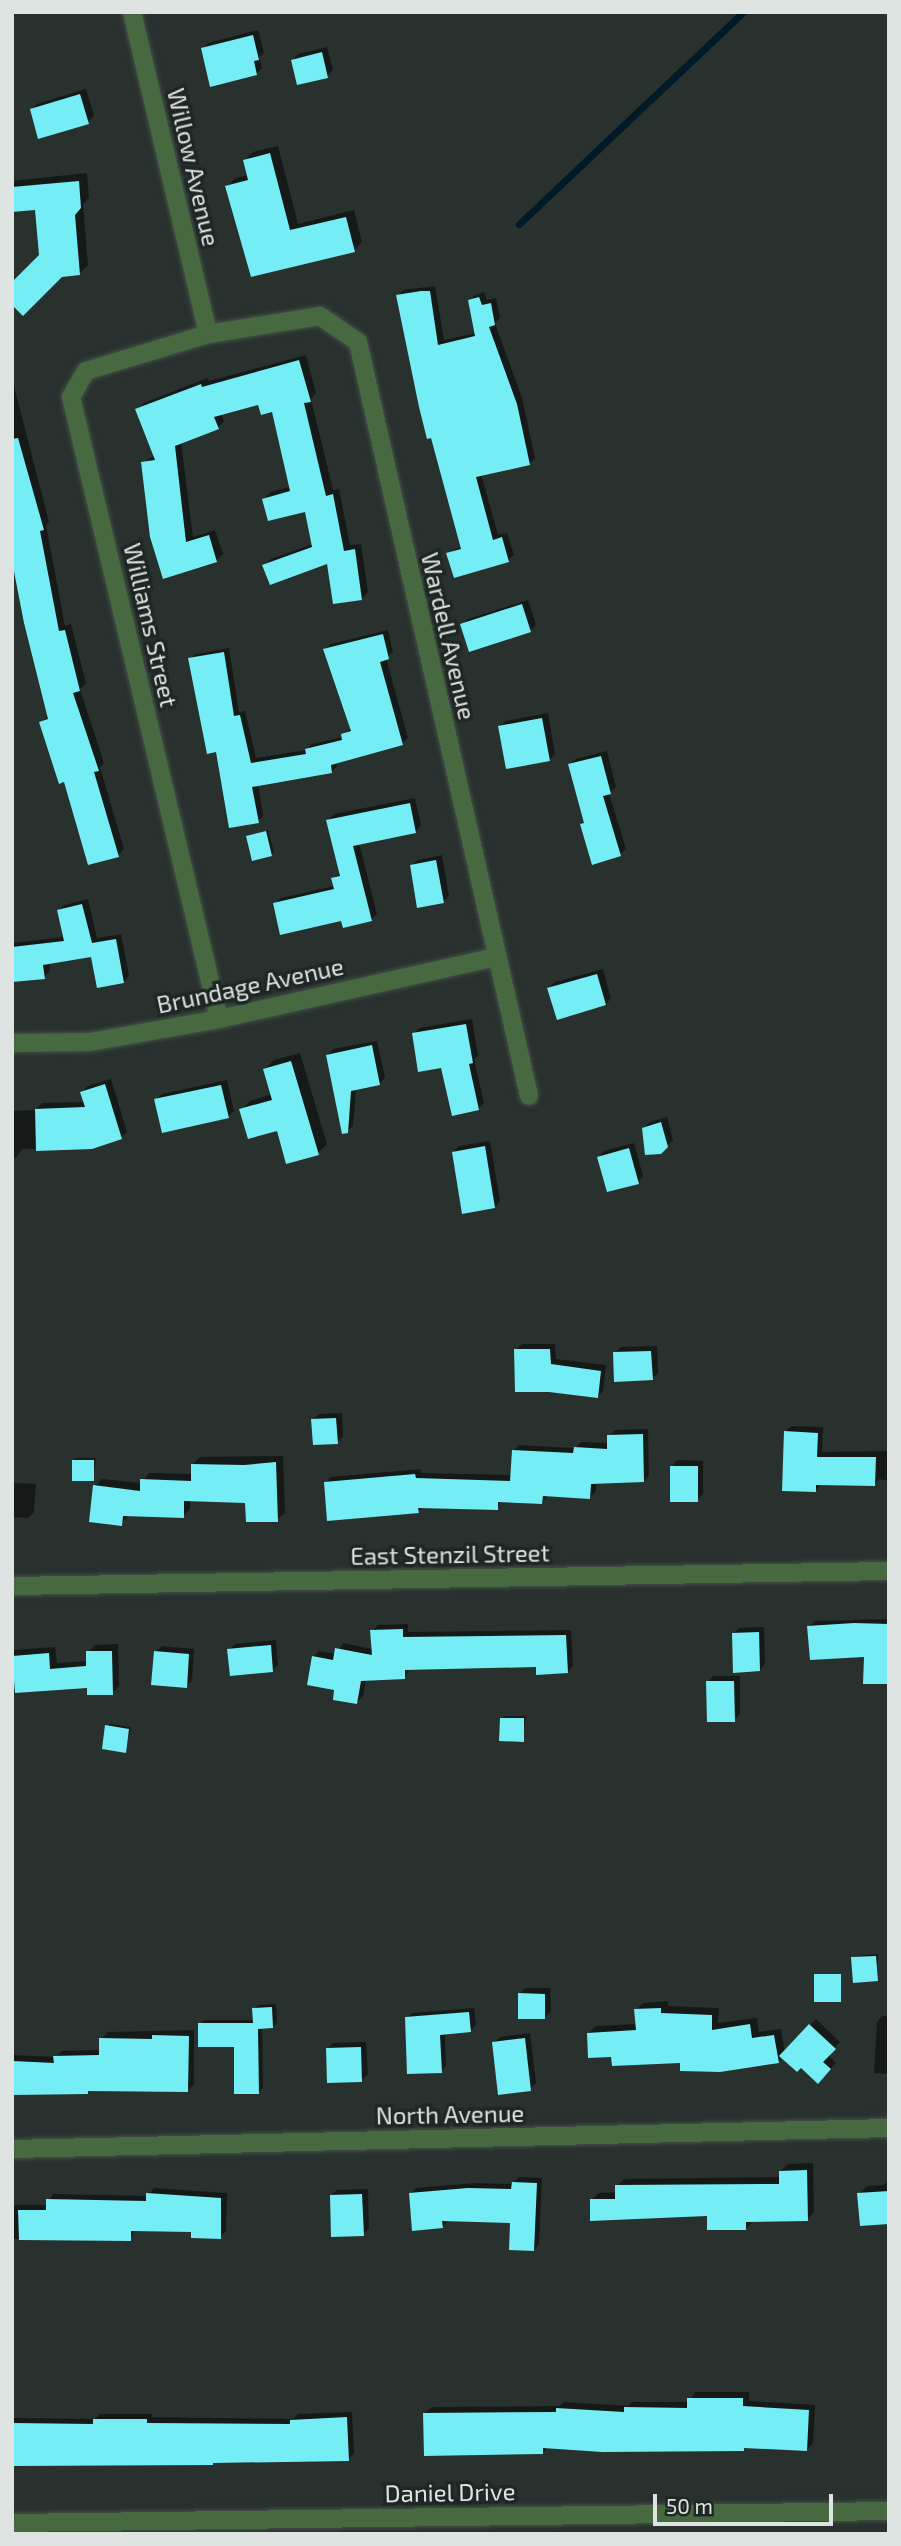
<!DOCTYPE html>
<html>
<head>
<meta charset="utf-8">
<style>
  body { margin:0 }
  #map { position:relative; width:901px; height:2546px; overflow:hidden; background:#28312d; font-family:"Exo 2",sans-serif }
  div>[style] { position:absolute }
  .shadow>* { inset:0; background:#0007 }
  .stream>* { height:7px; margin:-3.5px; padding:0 3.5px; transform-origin:3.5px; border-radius:3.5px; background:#001a27 }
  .building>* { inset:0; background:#75edf4 }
  .roads { filter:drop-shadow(0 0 2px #454e4a) drop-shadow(0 0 2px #454e4a) }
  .street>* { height:18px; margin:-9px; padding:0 9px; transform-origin:9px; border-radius:9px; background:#47693f }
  span { translate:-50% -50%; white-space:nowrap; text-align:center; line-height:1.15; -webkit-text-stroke:7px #1e2723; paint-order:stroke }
  .street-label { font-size:24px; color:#dee4e2 }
  .frame { position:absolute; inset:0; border:14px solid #dee4e2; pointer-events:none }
  .scale { position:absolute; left:653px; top:2494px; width:180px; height:32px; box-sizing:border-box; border:4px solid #dee4e2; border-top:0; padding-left:9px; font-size:21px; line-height:24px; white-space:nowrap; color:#dee4e2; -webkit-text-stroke:5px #1e2723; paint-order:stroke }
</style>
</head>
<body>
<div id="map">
  <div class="shadow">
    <div style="clip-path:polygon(258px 30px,264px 53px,259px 57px,262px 68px,256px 74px,203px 48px,208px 43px)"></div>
    <div style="clip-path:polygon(327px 47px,333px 70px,327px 76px,293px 60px,298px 54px)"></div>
    <div style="clip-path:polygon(86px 89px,94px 116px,88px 122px,32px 110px,37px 104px)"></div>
    <div style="clip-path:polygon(278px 146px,298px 224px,354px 210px,362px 242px,354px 250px,252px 274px,227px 187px,234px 179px,248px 175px,245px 160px,253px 152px)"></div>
    <div style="clip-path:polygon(87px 173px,89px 198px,83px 204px,88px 265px,79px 274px,41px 256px,37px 208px,12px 210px,12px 181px)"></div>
    <div style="clip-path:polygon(435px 286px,444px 340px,476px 333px,470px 301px,475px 295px,484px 292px,487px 300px,496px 298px,500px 318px,495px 323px,522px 398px,535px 458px,529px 464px,481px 474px,498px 535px,507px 533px,514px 555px,508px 560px,448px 553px,462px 546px,398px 296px,403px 290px)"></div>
    <div style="clip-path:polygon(306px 355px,316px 393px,311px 399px,333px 490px,339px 489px,350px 545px,361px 544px,368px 592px,362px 599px,328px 561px,264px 566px,271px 559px,313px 544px,306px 509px,264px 499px,270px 492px,290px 487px,273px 410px,259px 402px,221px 413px,224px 421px,218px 428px,181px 442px,193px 537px,215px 530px,223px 554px,216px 561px,164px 577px,143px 463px,155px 455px,137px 410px,144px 403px,207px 378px,209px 381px)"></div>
    <div style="clip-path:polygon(12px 378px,49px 522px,46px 525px,65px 626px,71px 624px,86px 683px,80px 689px,104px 763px,100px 767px,124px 849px,118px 855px,65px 780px,41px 723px,49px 716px,12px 540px)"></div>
    <div style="clip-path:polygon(528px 600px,536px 625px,530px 631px,462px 625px,468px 619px)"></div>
    <div style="clip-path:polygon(388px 630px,393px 652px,386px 658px,408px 738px,402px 743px,336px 761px,337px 766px,332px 771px,258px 784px,263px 816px,258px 821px,218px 750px,190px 659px,196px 654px,229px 648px,239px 712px,245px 711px,256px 758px,306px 750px,312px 744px,343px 737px,351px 728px,325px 649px,331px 644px)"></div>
    <div style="clip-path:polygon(548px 713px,555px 754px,549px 760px,500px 727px,506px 721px)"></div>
    <div style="clip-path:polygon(607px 751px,616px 787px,609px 793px,626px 849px,620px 854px,582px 824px,585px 821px,570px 764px,576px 759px)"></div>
    <div style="clip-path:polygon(415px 798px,421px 825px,416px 831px,359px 843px,377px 914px,371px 919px,343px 919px,275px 904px,281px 898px,334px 886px,333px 879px,341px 872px,328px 820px,334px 814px)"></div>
    <div style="clip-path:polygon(268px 830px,274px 852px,271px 854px,248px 837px)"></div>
    <div style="clip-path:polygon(442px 855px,449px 896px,443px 902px,412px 865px,418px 860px)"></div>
    <div style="clip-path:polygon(88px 899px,97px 938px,121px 934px,129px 976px,124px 982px,92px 955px,49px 962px,50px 971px,44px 977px,12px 981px,12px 943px,65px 937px,59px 910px,65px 905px)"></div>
    <div style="clip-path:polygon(603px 969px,611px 998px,606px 1004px,549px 988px,555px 982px)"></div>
    <div style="clip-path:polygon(472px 1019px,478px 1056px,474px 1059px,484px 1103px,478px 1109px,414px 1034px,419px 1028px)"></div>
    <div style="clip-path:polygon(377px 1041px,385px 1078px,379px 1084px,356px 1089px,353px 1126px,347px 1131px,328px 1055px,333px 1049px)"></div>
    <div style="clip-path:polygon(300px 1053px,327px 1144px,318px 1153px,241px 1110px,250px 1101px,272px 1094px,265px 1069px,274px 1060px)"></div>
    <div style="clip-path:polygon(111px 1079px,127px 1132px,121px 1137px,91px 1147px,22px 1149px,16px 1158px,12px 1158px,12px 1111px,36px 1110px,42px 1103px,85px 1102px,82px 1092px,88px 1086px)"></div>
    <div style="clip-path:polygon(227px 1080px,234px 1111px,228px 1117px,156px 1100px,162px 1094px)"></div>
    <div style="clip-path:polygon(667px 1117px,673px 1140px,661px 1152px,644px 1128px,650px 1122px)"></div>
    <div style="clip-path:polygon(490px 1141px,500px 1201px,495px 1207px,454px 1152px,459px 1146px)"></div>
    <div style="clip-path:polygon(634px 1143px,643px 1176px,638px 1182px,599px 1157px,604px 1151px)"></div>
    <div style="clip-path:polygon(522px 1344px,555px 1344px,556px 1359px,606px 1365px,603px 1391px,597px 1397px,516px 1350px)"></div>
    <div style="clip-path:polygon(657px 1346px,658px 1373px,652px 1379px,615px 1353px,621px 1347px)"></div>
    <div style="clip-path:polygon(342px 1413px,343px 1437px,337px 1442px,313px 1420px,319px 1414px)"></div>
    <div style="clip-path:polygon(791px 1426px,823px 1427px,822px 1452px,889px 1451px,889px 1481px,879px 1479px,875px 1484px,821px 1485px,815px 1491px,785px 1432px)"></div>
    <div style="clip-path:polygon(648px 1429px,649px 1475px,644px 1481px,596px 1482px,596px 1491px,590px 1497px,548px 1496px,542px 1502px,503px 1500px,497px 1508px,423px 1507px,418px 1512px,326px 1483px,331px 1477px,421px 1469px,421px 1473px,512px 1475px,513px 1451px,519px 1445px,575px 1448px,581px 1442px,609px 1443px,609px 1436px,615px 1430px)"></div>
    <div style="clip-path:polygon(283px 1456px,285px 1513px,277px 1520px,247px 1501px,190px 1500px,190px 1509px,183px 1516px,129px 1515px,121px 1524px,95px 1486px,102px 1479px,142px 1483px,149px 1473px,193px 1474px,193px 1464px,200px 1457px)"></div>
    <div style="clip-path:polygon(76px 1458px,96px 1458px,93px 1480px,73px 1461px)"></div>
    <div style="clip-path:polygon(677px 1460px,703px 1461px,703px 1494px,697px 1500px,672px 1466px)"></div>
    <div style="clip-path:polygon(12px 1483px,36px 1484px,34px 1512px,28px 1518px,12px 1517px)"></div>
    <div style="clip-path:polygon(889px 1619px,889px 1683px,865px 1655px,809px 1627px,815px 1621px)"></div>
    <div style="clip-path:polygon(408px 1624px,408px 1632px,571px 1630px,573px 1666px,568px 1672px,537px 1665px,410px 1668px,405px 1677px,366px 1679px,363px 1696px,357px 1702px,336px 1688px,313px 1657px,319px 1651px,336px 1654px,343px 1643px,373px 1649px,372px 1631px,378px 1625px)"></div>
    <div style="clip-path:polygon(764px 1627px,765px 1664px,760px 1670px,733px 1634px,739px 1628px)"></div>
    <div style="clip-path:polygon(276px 1640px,278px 1665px,272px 1670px,229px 1650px,235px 1644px)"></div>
    <div style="clip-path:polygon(118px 1644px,119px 1686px,112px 1693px,89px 1686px,12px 1692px,12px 1650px,55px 1647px,57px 1663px,88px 1661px,88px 1652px,95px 1645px)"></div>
    <div style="clip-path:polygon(162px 1646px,194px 1649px,192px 1681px,186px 1686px,156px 1652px)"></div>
    <div style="clip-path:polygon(713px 1676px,740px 1676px,740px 1714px,734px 1720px,708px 1682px)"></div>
    <div style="clip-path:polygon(504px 1716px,526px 1716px,523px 1740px,501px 1719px)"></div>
    <div style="clip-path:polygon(110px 1724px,131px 1727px,125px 1751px,107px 1726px)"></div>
    <div style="clip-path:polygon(878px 1954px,877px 1979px,853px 1958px,855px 1956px)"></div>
    <div style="clip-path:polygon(525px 1988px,550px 1988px,551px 2011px,545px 2017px,520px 1994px)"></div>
    <div style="clip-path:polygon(668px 2001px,668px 2006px,719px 2008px,718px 2023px,757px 2018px,759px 2032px,781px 2029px,785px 2052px,816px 2019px,840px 2042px,828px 2055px,836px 2063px,818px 2082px,801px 2066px,783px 2057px,778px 2062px,682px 2061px,613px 2055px,589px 2033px,596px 2026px,637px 2024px,636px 2010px,643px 2003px)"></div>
    <div style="clip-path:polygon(276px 2004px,277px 2023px,273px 2027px,262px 2027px,263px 2088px,258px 2092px,235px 2045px,200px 2024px,204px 2020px,254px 2020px,254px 2009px,258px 2005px)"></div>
    <div style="clip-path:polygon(474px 2008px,476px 2025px,471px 2030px,445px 2033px,446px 2066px,441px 2071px,407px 2018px,412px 2013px)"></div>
    <div style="clip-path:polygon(882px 2016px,889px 2016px,889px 2074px,874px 2073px,877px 2022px)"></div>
    <div style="clip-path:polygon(194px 2030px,194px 2084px,188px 2090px,90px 2089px,87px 2092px,14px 2094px,12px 2055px,56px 2057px,62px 2051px,101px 2050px,101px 2039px,108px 2032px)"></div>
    <div style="clip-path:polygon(530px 2033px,536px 2083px,530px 2089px,494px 2043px,500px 2037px)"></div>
    <div style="clip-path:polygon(366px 2042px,368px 2074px,362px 2080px,327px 2049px,333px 2043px)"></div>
    <div style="clip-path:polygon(813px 2163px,814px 2212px,807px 2220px,754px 2220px,746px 2228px,708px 2215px,591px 2200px,599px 2193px,617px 2192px,617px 2186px,624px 2179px,781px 2177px,781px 2171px,788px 2164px)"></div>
    <div style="clip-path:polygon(519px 2177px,542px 2178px,539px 2244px,534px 2250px,512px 2222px,448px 2221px,442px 2227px,410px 2194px,416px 2188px,475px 2183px,513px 2184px)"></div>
    <div style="clip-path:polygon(889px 2180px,889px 2222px,859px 2194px,867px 2186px,884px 2185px)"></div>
    <div style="clip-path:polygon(154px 2188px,227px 2193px,226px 2231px,220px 2237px,193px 2230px,136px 2229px,130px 2239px,12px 2239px,12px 2205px,47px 2205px,53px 2194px,148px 2196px)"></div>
    <div style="clip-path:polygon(368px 2189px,369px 2229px,363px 2234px,331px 2196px,337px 2190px)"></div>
    <div style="clip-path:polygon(695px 2392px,749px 2392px,749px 2401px,815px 2405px,813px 2443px,807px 2450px,746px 2446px,743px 2450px,548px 2447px,543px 2453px,425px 2413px,432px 2407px,560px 2406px,564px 2402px,628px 2406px,632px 2402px,689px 2402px)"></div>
    <div style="clip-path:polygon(352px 2412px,354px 2453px,348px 2459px,17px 2464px,12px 2467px,12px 2418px,95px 2419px,100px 2414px,152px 2414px,152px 2417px,293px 2419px,298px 2414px)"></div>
  </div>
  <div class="stream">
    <div style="left:519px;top:224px;width:308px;rotate:-43.4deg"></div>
  </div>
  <div class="building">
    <div style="clip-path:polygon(253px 35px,259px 60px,254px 61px,257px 75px,210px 87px,201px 48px)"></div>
    <div style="clip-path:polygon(322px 52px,328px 78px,297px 85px,291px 60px)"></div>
    <div style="clip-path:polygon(80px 94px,89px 124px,38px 139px,30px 109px)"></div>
    <div style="clip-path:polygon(270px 153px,290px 230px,346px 217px,355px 252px,251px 277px,225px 186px,248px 180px,243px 160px)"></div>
    <div style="clip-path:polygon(79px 181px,81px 208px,75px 215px,80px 275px,62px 277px,23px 316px,12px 305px,12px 282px,39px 255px,35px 210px,12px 212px,12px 187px)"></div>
    <div style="clip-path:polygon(421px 291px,430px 291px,438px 345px,475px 336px,468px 300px,479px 297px,482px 305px,491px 303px,495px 325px,489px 327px,517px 404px,530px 465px,476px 477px,493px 540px,502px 537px,509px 562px,454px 578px,446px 553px,461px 549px,431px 438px,427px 439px,419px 407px,396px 295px)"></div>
    <div style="clip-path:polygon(299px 360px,311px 402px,304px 403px,326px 496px,333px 494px,344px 551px,355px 549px,362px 600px,333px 604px,327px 564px,270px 585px,262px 565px,312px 547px,305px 512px,268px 521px,262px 499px,290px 491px,272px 412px,261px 415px,258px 405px,214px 417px,219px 429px,175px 446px,186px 542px,209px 535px,217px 562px,163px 579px,150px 537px,141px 462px,155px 460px,135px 409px,201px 384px,202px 387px)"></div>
    <div style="clip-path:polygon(18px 438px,44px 530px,40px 531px,59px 631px,65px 630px,80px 691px,73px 693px,99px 771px,94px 772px,119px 857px,88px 865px,64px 782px,59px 784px,39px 722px,48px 719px,24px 623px,12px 561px,12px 439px)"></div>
    <div style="clip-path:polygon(522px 604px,531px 632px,469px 652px,460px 624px)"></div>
    <div style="clip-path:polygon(383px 634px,389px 659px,380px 662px,403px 745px,331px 765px,332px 773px,252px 787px,259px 823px,229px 828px,216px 752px,207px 754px,188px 658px,224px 652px,234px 716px,240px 715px,251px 763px,306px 754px,305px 749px,342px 740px,341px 734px,351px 731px,323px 649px)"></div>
    <div style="clip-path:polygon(542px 718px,550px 761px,506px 769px,498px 726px)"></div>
    <div style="clip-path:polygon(601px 756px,611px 794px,603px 796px,621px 856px,592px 865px,580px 824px,584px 823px,568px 764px)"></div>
    <div style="clip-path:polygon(410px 803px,416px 833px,353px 846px,372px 921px,343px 928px,341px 921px,280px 935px,273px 903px,334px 889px,331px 878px,340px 876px,326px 820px)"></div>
    <div style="clip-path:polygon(266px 831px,272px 856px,252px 861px,246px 836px)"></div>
    <div style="clip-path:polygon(436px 860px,444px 903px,417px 908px,410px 865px)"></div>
    <div style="clip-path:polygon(82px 904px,92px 943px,116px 939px,124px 983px,97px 988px,91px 957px,43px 965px,45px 979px,12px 982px,12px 947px,64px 941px,57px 910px)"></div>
    <div style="clip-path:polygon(597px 974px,606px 1005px,557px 1020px,547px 988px)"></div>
    <div style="clip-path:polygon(466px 1024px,473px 1063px,469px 1064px,479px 1110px,452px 1116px,441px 1068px,418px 1072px,412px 1033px)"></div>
    <div style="clip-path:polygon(372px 1045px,380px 1085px,351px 1091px,348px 1133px,342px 1134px,326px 1055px)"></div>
    <div style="clip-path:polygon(291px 1061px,319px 1155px,286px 1164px,277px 1131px,248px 1139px,239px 1109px,272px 1100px,263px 1069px)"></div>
    <div style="clip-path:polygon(105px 1084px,122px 1139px,92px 1149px,36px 1151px,35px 1109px,85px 1107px,80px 1092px)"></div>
    <div style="clip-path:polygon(221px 1085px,229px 1118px,162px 1133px,154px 1099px)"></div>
    <div style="clip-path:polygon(661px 1122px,668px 1147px,661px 1154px,645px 1155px,642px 1128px)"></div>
    <div style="clip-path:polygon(485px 1146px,495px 1208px,462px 1214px,452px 1152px)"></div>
    <div style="clip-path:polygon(629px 1148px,639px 1184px,607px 1192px,597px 1157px)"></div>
    <div style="clip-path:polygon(514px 1349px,550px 1349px,551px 1364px,601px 1371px,598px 1398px,549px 1392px,515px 1392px)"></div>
    <div style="clip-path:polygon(651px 1351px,653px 1380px,614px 1382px,613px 1352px)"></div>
    <div style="clip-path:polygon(336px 1418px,338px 1444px,313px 1445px,311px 1419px)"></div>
    <div style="clip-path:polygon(784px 1431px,818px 1433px,817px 1457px,876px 1457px,875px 1486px,816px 1485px,816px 1492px,782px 1491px)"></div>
    <div style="clip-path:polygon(643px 1434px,644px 1482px,591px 1484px,590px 1499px,543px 1496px,542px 1504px,498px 1502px,498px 1510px,418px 1508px,419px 1513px,327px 1521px,324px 1482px,415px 1474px,416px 1478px,510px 1481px,512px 1450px,573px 1453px,574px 1447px,607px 1449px,607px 1435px)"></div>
    <div style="clip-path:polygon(72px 1460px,94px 1460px,94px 1481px,72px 1481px)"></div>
    <div style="clip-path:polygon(276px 1462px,278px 1522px,246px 1522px,245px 1503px,184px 1501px,184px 1518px,123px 1516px,122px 1526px,89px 1522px,93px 1485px,140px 1491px,140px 1479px,191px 1481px,191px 1464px,244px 1465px)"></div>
    <div style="clip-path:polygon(670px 1466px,698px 1466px,698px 1502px,670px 1502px)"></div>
    <div style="clip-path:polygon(854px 1623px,889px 1624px,889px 1684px,863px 1684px,864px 1657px,810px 1660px,807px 1626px)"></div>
    <div style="clip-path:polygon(403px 1629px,403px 1637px,566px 1635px,568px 1673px,536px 1675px,536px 1667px,405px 1670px,405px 1679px,361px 1681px,357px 1704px,333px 1700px,334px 1690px,307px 1685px,312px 1656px,333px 1660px,335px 1648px,372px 1655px,370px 1630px)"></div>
    <div style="clip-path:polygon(759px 1632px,760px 1671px,733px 1673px,732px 1633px)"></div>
    <div style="clip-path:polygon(271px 1645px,273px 1672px,230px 1676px,227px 1649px)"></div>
    <div style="clip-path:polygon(86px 1651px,112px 1651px,113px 1695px,87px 1695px,87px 1688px,15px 1693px,12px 1656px,49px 1653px,50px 1669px,86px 1666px)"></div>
    <div style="clip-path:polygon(154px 1651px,189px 1654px,187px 1688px,151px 1685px)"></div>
    <div style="clip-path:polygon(706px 1681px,734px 1681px,735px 1722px,707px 1722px)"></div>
    <div style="clip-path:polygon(500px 1718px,524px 1718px,524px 1742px,499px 1741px)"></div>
    <div style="clip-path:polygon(105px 1725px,129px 1729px,126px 1753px,102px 1749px)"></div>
    <div style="clip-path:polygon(876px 1956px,878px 1981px,853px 1983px,851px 1957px)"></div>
    <div style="clip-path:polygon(814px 1974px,841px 1974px,841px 2002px,814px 2002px)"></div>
    <div style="clip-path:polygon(518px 1993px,545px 1994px,545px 2019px,518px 2019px)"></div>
    <div style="clip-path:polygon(272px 2007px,273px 2028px,258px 2029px,259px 2094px,234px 2094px,234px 2047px,198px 2047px,198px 2023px,253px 2023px,252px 2008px)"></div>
    <div style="clip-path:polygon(661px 2008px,661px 2013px,712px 2015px,712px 2030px,750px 2024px,752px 2038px,774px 2035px,779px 2063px,720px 2072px,680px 2071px,680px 2063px,612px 2066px,611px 2057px,588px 2058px,587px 2033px,636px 2030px,634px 2009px)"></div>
    <div style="clip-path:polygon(469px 2012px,471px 2032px,440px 2035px,442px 2073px,407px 2074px,405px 2017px)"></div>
    <div style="clip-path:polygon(809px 2024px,836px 2049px,823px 2062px,831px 2069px,818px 2084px,801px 2068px,797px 2072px,779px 2056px)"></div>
    <div style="clip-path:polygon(152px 2035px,189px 2036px,188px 2092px,88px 2091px,88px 2094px,12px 2095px,13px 2061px,54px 2063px,53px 2056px,99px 2055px,99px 2038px,152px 2039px)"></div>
    <div style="clip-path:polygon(525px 2038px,531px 2091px,498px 2095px,492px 2042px)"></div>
    <div style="clip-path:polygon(361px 2047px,362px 2082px,327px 2083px,326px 2048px)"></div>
    <div style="clip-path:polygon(807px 2170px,808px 2221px,746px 2222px,746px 2230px,707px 2230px,707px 2216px,590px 2221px,590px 2199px,615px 2199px,615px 2185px,779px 2184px,779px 2171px)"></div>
    <div style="clip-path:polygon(512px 2182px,537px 2183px,534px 2251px,509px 2250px,510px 2223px,442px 2221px,443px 2228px,412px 2231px,409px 2193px,468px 2188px,511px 2189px)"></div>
    <div style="clip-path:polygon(889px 2191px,889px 2224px,860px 2226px,857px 2193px)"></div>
    <div style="clip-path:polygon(146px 2193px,221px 2198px,221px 2239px,191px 2238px,191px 2232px,131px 2231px,131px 2241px,19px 2240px,18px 2210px,46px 2210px,46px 2199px,146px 2201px)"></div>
    <div style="clip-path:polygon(362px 2194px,364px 2236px,331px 2237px,330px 2195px)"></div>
    <div style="clip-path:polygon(687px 2398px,743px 2398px,743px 2406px,809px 2410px,807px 2451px,744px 2448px,744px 2451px,602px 2452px,543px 2448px,543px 2454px,424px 2456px,423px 2413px,556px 2412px,556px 2408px,624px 2412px,624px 2407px,687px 2408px)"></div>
    <div style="clip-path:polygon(347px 2417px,349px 2461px,213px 2463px,213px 2465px,12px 2466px,12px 2423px,93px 2424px,93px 2419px,147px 2419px,147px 2423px,290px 2424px,290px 2420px)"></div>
  </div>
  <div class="roads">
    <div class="street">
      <div style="left:132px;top:12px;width:331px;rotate:76.7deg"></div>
      <div style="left:219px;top:1019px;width:639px;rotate:-103.38deg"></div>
      <div style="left:71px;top:397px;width:30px;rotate:-60deg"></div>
      <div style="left:86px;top:371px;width:127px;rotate:-16.9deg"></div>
      <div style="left:208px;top:334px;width:113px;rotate:-9.1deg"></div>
      <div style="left:320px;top:316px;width:46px;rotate:34.4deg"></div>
      <div style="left:358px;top:342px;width:773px;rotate:77.22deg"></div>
      <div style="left:12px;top:1043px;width:78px;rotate:-0.7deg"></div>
      <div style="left:90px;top:1042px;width:131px;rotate:-10.1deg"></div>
      <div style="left:219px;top:1019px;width:284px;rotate:-12.6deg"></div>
      <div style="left:12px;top:1586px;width:877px;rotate:-0.98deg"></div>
      <div style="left:12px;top:2149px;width:877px;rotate:-1.37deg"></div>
      <div style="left:12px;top:2523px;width:877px;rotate:-0.78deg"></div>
    </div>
  </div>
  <div class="street-label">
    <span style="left:194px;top:167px;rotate:77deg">Willow Avenue</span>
    <span style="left:151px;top:625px;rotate:77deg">Williams Street</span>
    <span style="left:449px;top:636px;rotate:77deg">Wardell Avenue</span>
    <span style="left:250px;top:985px;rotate:-12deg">Brundage Avenue</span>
    <span style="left:450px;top:1554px;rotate:-1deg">East Stenzil Street</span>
    <span style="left:450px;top:2114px;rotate:-1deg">North Avenue</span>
    <span style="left:450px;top:2492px;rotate:-1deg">Daniel Drive</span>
  </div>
  <div class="frame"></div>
  <div class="scale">50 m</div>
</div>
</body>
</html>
